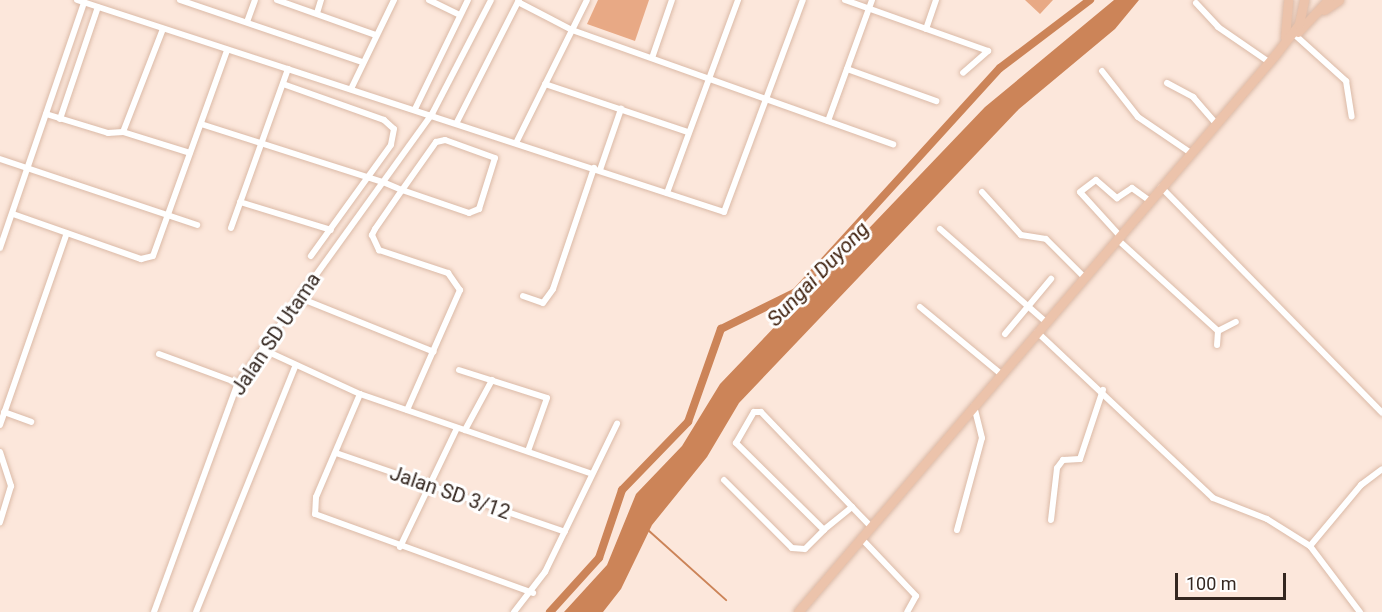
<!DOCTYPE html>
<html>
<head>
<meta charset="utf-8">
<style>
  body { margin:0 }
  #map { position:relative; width:1382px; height:612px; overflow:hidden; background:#fce7db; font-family:Roboto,sans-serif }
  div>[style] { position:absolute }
  .green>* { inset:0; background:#e8a985 }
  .water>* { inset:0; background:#cc8458 }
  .stream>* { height:2px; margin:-1px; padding:0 1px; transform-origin:1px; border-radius:1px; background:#cc8458 }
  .canal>* { height:8px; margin:-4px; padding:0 4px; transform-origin:4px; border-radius:4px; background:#cc8458 }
  .roads { filter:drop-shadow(0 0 2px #dbbaa7) drop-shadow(0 0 2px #dbbaa7) }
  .minor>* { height:6px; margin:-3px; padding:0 3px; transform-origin:3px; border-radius:3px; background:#fff }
  .primary>* { height:9px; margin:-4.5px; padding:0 4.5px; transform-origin:4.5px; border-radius:4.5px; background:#ecc3ab }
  span { translate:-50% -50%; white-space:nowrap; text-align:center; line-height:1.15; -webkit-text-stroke:6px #fff; paint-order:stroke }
  .street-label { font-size:20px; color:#342720 }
  .water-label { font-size:21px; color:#3f210e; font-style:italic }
  .scale { position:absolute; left:1175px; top:573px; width:111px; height:27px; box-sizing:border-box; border:3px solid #342720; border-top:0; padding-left:8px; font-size:18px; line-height:21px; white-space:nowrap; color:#342720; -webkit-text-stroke:4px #fff; paint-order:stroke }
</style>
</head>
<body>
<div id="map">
  <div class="green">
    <div style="clip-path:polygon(598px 0,649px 0,635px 41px,587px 24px)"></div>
    <div style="clip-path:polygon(1025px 0,1053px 0,1040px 14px)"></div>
  </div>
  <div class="water">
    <div style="clip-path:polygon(1114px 0,1139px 0,1115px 29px,1019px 109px,739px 403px,707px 457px,652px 525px,621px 589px,603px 612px,564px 612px,607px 565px,636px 494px,682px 446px,720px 384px,985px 107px)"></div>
  </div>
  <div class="stream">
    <div style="left:648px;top:530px;width:105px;rotate:41.9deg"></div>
  </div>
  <div class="canal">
    <div style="left:550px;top:612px;width:73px;rotate:-47.8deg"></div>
    <div style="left:599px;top:558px;width:72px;rotate:-71.3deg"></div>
    <div style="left:622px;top:490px;width:95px;rotate:-45.9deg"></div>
    <div style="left:688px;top:422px;width:99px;rotate:-70.5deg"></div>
    <div style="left:721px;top:329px;width:84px;rotate:-26.3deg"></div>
    <div style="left:796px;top:292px;width:303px;rotate:-47.7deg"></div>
    <div style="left:1000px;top:68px;width:113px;rotate:-37.1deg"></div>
  </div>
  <div class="roads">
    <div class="minor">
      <div style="left:77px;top:0;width:681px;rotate:18.14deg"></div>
      <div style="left:724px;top:212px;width:226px;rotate:-69.6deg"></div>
      <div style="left:180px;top:0;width:192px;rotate:18.8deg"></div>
      <div style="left:277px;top:0;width:105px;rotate:19.5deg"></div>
      <div style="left:429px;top:0;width:34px;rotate:26deg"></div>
      <div style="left:845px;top:0;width:152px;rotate:19.6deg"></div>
      <div style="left:988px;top:51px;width:33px;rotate:139deg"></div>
      <div style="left:518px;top:2px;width:61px;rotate:27.4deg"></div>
      <div style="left:572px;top:30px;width:341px;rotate:19.6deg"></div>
      <div style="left:1196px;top:3px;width:33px;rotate:47deg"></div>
      <div style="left:1218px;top:27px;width:62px;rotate:34.5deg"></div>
      <div style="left:317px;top:13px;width:14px;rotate:-73deg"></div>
      <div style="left:247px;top:22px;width:23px;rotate:-70deg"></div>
      <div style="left:926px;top:29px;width:31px;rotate:-71deg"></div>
      <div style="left:1295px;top:35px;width:69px;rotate:42deg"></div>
      <div style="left:1346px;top:81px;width:36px;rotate:81deg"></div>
      <div style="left:652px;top:58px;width:61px;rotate:-71deg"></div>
      <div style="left:847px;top:69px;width:95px;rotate:19.8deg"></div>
      <div style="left:1102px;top:71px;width:58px;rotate:52deg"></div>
      <div style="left:1138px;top:117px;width:64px;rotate:34.2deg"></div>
      <div style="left:1167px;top:83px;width:30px;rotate:28deg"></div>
      <div style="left:1193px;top:97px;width:35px;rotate:49deg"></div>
      <div style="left:283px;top:84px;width:107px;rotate:19.6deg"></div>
      <div style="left:384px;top:120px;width:13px;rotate:42deg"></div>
      <div style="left:394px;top:129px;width:16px;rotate:101deg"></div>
      <div style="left:391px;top:145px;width:137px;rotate:125.8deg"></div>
      <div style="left:545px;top:84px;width:151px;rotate:18.6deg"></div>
      <div style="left:351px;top:89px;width:99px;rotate:-64.2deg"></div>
      <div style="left:415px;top:109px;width:121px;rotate:-64.1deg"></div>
      <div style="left:46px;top:114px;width:65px;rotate:17deg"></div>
      <div style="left:108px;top:133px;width:15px;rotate:-4deg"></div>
      <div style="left:123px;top:132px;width:110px;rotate:-68.8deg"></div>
      <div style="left:60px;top:119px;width:118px;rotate:-71.3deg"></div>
      <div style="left:828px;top:121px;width:129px;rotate:-70deg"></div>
      <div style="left:457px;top:122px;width:137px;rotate:-63.1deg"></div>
      <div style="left:201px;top:124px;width:191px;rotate:17.7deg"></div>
      <div style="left:383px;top:182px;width:21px;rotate:23deg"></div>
      <div style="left:402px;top:190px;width:71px;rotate:18.9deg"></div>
      <div style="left:469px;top:213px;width:11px;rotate:-22deg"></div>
      <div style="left:479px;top:209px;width:53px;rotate:-72.6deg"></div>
      <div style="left:495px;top:158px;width:53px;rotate:-160.2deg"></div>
      <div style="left:445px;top:140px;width:9px;rotate:167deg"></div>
      <div style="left:436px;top:142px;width:59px;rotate:125.3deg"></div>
      <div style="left:402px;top:190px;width:47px;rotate:124.7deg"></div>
      <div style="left:375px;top:229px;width:7px;rotate:117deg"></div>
      <div style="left:372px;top:235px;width:17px;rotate:65deg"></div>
      <div style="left:379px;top:250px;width:73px;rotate:18.4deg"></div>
      <div style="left:448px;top:273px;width:21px;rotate:55deg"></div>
      <div style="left:460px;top:290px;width:131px;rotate:113.8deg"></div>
      <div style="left:123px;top:132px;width:70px;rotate:17.4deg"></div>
      <div style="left:517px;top:141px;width:157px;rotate:-63.6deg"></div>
      <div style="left:0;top:159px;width:208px;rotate:18.5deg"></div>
      <div style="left:600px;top:170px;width:65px;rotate:-71deg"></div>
      <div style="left:1161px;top:187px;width:316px;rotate:45.6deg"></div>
      <div style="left:982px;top:192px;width:58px;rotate:47.8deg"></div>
      <div style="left:1021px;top:235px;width:25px;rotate:9deg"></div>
      <div style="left:1046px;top:239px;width:54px;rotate:45deg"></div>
      <div style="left:667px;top:193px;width:206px;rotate:-69.8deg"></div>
      <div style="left:240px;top:202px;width:95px;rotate:17.1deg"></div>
      <div style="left:13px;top:214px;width:136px;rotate:19.4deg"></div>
      <div style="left:141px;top:259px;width:12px;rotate:-14deg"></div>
      <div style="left:153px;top:256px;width:219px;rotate:-70.2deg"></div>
      <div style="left:231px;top:228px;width:169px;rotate:-70.3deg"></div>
      <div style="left:940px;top:229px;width:141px;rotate:41.3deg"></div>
      <div style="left:1120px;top:236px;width:59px;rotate:-132.3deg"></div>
      <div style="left:1080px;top:192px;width:20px;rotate:-37deg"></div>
      <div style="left:1096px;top:180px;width:28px;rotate:41deg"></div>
      <div style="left:1117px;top:198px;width:18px;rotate:-34deg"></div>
      <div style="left:1132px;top:188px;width:22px;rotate:36deg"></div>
      <div style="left:1117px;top:239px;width:137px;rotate:42.3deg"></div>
      <div style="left:1218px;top:331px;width:14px;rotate:94deg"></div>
      <div style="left:0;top:248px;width:260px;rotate:-71.1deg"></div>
      <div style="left:523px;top:296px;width:21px;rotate:19deg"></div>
      <div style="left:543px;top:303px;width:17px;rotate:-54deg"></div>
      <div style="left:553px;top:289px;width:128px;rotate:-71.3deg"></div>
      <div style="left:300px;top:298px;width:144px;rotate:21.9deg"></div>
      <div style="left:920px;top:307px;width:105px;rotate:39.6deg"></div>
      <div style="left:1218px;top:331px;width:20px;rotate:-27deg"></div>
      <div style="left:1037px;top:332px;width:242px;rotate:43.3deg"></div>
      <div style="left:1213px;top:498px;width:58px;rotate:21.3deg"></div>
      <div style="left:1267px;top:519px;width:51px;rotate:32.1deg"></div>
      <div style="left:1310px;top:546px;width:83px;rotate:52.9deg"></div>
      <div style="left:1005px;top:334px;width:72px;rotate:-50.1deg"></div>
      <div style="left:262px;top:349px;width:108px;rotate:24.7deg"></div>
      <div style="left:360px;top:394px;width:242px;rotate:19deg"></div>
      <div style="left:159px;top:354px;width:84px;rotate:20.2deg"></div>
      <div style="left:459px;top:370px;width:92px;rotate:17.7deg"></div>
      <div style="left:547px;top:398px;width:56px;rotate:109.7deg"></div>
      <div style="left:360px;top:394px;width:112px;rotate:113.1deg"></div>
      <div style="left:316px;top:497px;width:17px;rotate:93deg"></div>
      <div style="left:315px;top:514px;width:232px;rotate:19.9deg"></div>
      <div style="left:4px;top:412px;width:29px;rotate:20deg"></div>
      <div style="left:0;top:425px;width:203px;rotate:-70.8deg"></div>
      <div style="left:465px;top:430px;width:57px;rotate:-61.6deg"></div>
      <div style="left:0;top:452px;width:36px;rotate:72deg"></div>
      <div style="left:11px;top:486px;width:38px;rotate:107deg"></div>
      <div style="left:336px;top:453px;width:242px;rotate:19deg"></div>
      <div style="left:724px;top:480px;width:96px;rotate:45deg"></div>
      <div style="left:792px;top:548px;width:13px;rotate:4deg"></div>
      <div style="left:805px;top:549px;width:27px;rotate:-45deg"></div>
      <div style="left:852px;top:507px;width:36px;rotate:141deg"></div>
      <div style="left:824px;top:530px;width:124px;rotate:-135.3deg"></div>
      <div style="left:736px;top:443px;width:36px;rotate:-60deg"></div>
      <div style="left:754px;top:412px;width:7px"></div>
      <div style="left:761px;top:412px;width:132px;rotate:46.2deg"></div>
      <div style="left:852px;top:507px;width:28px;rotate:46deg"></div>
      <div style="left:1051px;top:520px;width:52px;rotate:-83.4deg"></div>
      <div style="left:1057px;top:468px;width:10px;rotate:-53deg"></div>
      <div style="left:1063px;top:460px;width:17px;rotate:-3deg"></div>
      <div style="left:1080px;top:459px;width:73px;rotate:-71.6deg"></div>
      <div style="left:957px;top:530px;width:95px;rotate:-74.8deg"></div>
      <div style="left:982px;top:438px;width:33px;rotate:-104deg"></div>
      <div style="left:861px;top:538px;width:80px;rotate:46.5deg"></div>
      <div style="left:916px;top:596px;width:18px;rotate:119deg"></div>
      <div style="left:1310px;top:546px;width:80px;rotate:-50.1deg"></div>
      <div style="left:1361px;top:485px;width:26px;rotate:-37deg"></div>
      <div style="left:400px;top:547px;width:132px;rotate:-64.4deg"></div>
      <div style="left:154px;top:612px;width:244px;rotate:-69.9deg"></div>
      <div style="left:238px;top:383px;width:332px;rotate:-54.2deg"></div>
      <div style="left:432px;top:114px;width:128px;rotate:-62.6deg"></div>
      <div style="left:196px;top:612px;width:264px;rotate:-68deg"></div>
      <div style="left:514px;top:612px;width:51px;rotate:-52.2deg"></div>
      <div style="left:545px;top:572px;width:165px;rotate:-64.1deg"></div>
    </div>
    <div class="primary">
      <div style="left:1324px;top:10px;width:18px;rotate:-34deg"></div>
      <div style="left:1298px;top:32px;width:44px;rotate:-46.8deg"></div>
      <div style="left:1285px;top:37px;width:37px;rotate:-85deg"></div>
      <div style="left:798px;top:612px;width:733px;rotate:-49.42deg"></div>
      <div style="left:1275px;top:55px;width:39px;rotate:-52deg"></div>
      <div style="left:1299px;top:24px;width:25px;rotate:-78deg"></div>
    </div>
  </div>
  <div class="street-label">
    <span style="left:276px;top:334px;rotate:-56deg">Jalan SD Utama</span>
    <span style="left:450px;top:493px;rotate:19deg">Jalan SD 3/12</span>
  </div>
  <div class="water-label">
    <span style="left:818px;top:274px;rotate:-46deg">Sungai Duyong</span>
  </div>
  <div class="scale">100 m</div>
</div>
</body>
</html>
